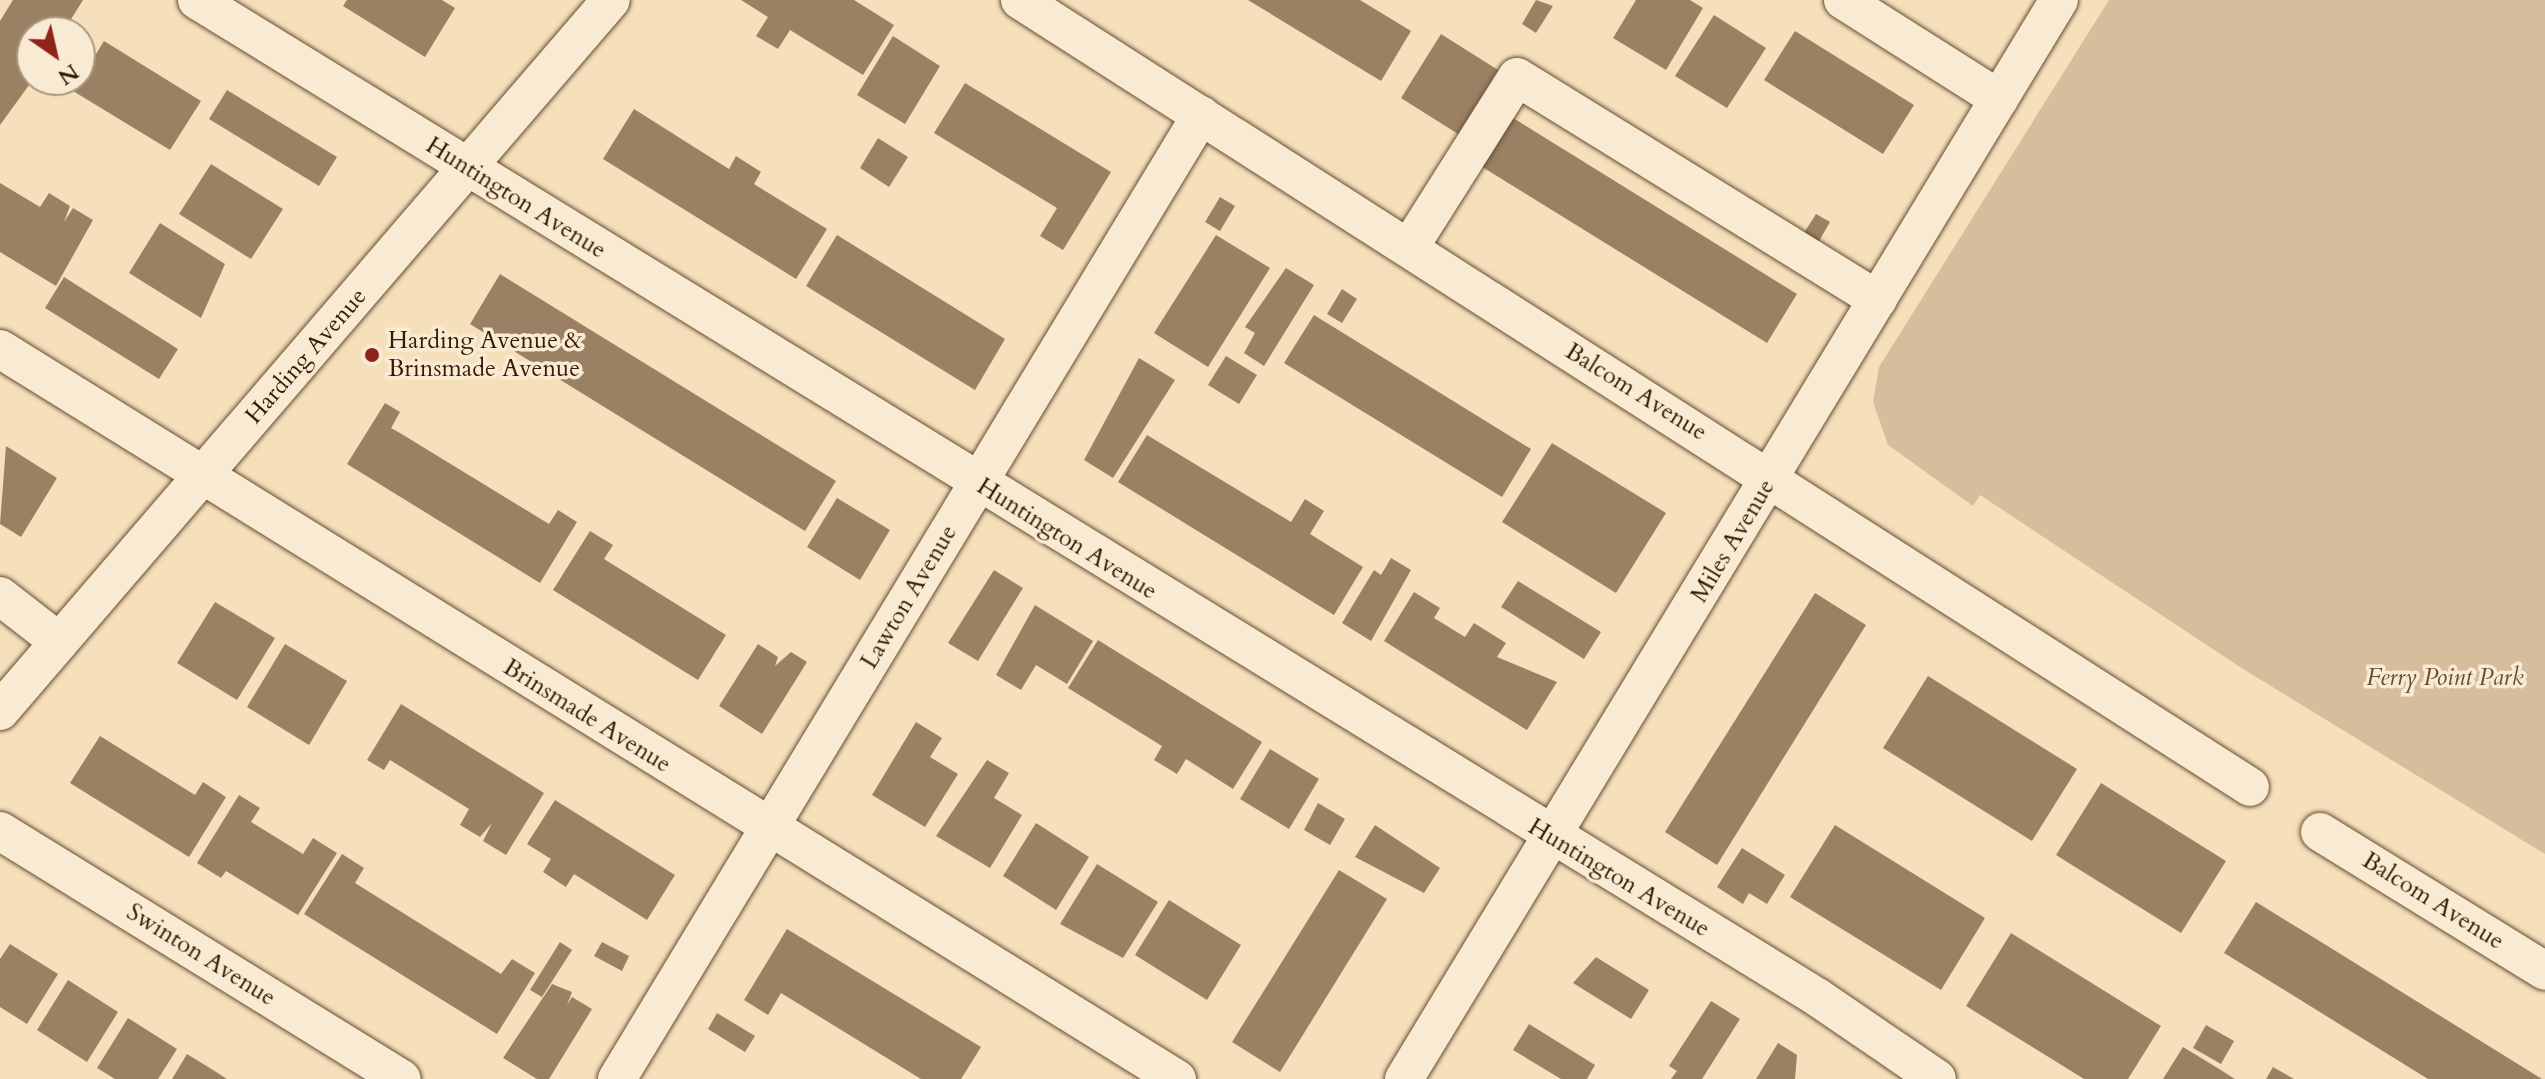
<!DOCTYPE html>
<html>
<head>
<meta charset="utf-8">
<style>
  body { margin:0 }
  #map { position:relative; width:2545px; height:1079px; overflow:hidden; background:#f6e0bb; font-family:Cardo,serif }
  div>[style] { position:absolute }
  .green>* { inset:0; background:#d6be9c }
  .building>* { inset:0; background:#9b8163 }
  .roads { filter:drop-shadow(0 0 2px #684c32) drop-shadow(0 0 2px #684c32) }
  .minor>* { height:38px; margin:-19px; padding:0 19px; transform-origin:19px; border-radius:19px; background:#f9ebd3 }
  .dots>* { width:22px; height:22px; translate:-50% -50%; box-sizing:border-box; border:4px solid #f9ebd3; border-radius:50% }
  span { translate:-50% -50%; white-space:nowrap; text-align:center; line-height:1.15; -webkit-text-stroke:7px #f9ebd3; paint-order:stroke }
  .street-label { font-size:24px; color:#381a04 }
  .poi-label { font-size:24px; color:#381a04 }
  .left { translate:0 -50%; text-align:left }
  .park-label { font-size:24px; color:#674b32; font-style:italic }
  .north { position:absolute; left:16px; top:16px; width:80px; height:80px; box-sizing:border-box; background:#f9ebd3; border:2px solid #ac9780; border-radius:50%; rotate:146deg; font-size:22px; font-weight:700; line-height:32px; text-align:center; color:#381a04 }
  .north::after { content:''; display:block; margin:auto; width:28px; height:36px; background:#8f2418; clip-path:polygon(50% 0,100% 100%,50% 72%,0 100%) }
</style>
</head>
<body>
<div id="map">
  <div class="green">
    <div style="clip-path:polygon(2109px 0,2545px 0,2545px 854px,2243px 669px,1980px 495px,1973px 506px,1888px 445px,1873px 402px,1879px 367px)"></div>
  </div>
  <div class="building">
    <div style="clip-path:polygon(13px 0,83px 0,63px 32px,32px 32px,32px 81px,0 125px,0 21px)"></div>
    <div style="clip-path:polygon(347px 0,442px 0,455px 8px,425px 57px,343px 6px)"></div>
    <div style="clip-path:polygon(741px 0,854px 0,894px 25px,863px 75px,790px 30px,778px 49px,756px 36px,768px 17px)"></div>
    <div style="clip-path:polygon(1248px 0,1360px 0,1411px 31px,1381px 81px)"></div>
    <div style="clip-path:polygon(1536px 0,1553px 6px,1536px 33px,1522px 24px)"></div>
    <div style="clip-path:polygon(1636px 0,1690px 0,1703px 8px,1666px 70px,1613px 38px)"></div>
    <div style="clip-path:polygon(1714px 15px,1766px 48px,1727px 108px,1675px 76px)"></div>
    <div style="clip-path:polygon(1795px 31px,1914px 105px,1883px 154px,1764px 80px)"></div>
    <div style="clip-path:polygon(1441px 34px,1498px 70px,1458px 134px,1401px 98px)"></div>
    <div style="clip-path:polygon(893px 36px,940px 66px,905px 124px,857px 95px)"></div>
    <div style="clip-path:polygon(104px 41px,201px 101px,170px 150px,73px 91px)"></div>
    <div style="clip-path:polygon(965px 83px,1111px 172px,1063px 250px,1040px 236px,1057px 208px,934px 133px)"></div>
    <div style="clip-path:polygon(227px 90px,337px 157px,319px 186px,209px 119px)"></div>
    <div style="clip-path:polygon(634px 109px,729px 169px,736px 156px,761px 172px,754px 184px,827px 229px,796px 279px,603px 159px)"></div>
    <div style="clip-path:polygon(1510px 116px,1797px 294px,1767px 343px,1479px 165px)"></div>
    <div style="clip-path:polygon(878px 138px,908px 157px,889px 187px,860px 168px)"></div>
    <div style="clip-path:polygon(211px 164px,283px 209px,251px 259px,179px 214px)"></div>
    <div style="clip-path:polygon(0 183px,40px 207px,49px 193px,70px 206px,64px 222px,73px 208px,93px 220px,56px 286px,0 252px)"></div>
    <div style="clip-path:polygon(1220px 197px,1235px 206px,1220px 231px,1205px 222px)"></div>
    <div style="clip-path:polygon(1816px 214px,1830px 222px,1815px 248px,1800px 239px)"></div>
    <div style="clip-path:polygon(160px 223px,225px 264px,201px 318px,129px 273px)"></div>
    <div style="clip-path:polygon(837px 235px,1005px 339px,975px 390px,806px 286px)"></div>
    <div style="clip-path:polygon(1216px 235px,1270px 268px,1208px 367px,1154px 333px)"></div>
    <div style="clip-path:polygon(1286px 268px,1314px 285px,1264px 366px,1244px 353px,1255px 333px,1245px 327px)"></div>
    <div style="clip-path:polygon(500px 274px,836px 481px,805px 531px,470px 324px)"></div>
    <div style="clip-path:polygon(64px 277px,178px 349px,159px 379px,45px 308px)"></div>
    <div style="clip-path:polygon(1342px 289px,1357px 299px,1342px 323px,1327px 314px)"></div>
    <div style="clip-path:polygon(1314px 315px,1531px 449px,1502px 497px,1284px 363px)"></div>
    <div style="clip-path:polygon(1226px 356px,1257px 375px,1239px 404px,1208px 385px)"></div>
    <div style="clip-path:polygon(1139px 358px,1175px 380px,1113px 478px,1084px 460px)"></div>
    <div style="clip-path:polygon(385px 403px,400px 412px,391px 428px,400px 433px,549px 524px,558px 510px,577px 522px,540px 583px,347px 464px)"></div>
    <div style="clip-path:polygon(1147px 435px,1291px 522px,1305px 499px,1324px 511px,1310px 534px,1363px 567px,1334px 615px,1118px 482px)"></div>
    <div style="clip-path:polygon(1552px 443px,1666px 513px,1616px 593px,1502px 522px)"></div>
    <div style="clip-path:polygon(6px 446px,57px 478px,21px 537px,0 524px)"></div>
    <div style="clip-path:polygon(837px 498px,890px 530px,860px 580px,807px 547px)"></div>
    <div style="clip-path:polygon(590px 531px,613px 545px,604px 559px,726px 635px,698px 680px,553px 590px)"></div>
    <div style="clip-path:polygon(1391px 558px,1411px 570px,1371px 641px,1342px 623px,1374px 570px,1381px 575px)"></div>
    <div style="clip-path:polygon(994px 570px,1023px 588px,978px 661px,948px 643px)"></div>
    <div style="clip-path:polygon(1518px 581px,1601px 632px,1584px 659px,1501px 607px)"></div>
    <div style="clip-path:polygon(1414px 592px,1440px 608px,1434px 618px,1465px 637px,1474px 623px,1506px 643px,1497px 657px,1557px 682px,1527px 730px,1384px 641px)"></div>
    <div style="clip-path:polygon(1815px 593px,1866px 625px,1717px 865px,1665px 832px)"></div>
    <div style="clip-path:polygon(215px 602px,275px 638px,237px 700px,177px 663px)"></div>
    <div style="clip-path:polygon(1035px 605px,1093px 641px,1067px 684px,1036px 665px,1021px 690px,996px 675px)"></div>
    <div style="clip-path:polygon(1098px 640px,1262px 742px,1233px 789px,1186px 759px,1177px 774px,1154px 760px,1162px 746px,1068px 688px)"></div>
    <div style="clip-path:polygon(285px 644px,347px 681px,309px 745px,247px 707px)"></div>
    <div style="clip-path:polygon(758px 644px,778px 657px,775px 666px,791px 652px,807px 662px,762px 734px,719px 706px)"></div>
    <div style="clip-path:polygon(1928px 676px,2077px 769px,2032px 841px,1883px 748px)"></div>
    <div style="clip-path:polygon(401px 704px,544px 793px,506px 855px,483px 841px,492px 823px,480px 837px,460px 825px,469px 809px,390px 760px,384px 770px,367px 760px)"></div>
    <div style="clip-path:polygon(916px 722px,942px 738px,930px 757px,958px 774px,925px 827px,872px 795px)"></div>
    <div style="clip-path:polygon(100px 736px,195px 795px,203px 782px,226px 797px,189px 857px,70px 783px)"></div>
    <div style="clip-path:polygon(1270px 749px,1319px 779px,1289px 829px,1240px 799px)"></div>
    <div style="clip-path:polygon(987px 760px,1009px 773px,994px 798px,1022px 815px,990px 868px,936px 836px)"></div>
    <div style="clip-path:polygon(2101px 783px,2226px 861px,2181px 933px,2056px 855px)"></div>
    <div style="clip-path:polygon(239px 795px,260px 808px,251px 822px,303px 854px,313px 838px,337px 853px,298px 915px,226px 871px,221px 878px,197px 863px)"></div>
    <div style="clip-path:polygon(555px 800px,675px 875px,647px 920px,574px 874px,566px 887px,543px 872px,551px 859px,527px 844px)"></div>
    <div style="clip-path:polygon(1318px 803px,1345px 819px,1330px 845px,1304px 830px)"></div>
    <div style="clip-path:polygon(1036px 823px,1089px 857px,1056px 910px,1003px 876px)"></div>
    <div style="clip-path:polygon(1375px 825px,1440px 868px,1424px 893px,1355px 857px)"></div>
    <div style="clip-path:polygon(1835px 825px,1985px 918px,1941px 990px,1790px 897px)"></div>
    <div style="clip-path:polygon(1742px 848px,1785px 875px,1767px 904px,1749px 893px,1743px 904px,1717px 887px)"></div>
    <div style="clip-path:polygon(342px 854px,364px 868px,355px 883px,501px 974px,512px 959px,535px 973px,497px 1034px,304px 914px)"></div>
    <div style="clip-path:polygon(1097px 864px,1158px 902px,1123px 958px,1060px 924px)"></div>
    <div style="clip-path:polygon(1339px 870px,1387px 899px,1280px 1072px,1232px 1042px)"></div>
    <div style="clip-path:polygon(1169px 900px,1241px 945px,1207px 1000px,1135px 955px)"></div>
    <div style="clip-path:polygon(2256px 902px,2326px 945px,2542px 1079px,2428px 1079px,2260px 975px,2224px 953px)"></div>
    <div style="clip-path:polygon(787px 929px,981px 1047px,961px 1079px,921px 1079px,781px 993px,768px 1015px,744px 1000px)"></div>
    <div style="clip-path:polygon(2011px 933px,2161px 1026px,2128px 1079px,2084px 1079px,1966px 1006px)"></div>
    <div style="clip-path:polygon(560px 942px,572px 950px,542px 997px,530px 990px)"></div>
    <div style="clip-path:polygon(602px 942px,629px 956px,622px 971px,594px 956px)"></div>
    <div style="clip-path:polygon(10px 944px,58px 974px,27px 1024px,0 1007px,0 959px)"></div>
    <div style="clip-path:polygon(1596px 957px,1649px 990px,1631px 1019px,1573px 983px)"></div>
    <div style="clip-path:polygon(68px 980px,118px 1012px,87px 1062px,37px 1030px)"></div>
    <div style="clip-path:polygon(552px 984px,572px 992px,567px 1005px,572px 997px,592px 1009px,549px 1079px,537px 1079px,503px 1058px)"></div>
    <div style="clip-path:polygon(1711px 1001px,1740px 1019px,1702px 1079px,1671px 1079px,1677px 1071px,1669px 1066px)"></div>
    <div style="clip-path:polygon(717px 1013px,755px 1036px,745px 1052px,708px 1029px)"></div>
    <div style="clip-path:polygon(128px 1018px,177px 1049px,158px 1079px,115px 1079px,97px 1068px)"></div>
    <div style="clip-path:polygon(1529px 1024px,1595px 1065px,1587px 1079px,1561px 1079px,1513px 1050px)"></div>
    <div style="clip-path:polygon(2206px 1025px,2234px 1041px,2221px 1064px,2193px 1048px)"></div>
    <div style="clip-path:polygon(1778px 1043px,1797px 1055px,1795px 1079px,1756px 1079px)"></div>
    <div style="clip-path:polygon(2183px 1047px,2216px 1067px,2235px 1079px,2163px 1079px)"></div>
    <div style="clip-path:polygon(187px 1054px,213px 1070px,227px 1079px,172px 1079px)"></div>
    <div style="clip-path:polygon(2273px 1067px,2294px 1079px,2266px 1079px)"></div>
  </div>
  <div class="roads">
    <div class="minor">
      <div style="left:197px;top:0;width:1902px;rotate:31.61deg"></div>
      <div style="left:1817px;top:997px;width:145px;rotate:34.3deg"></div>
      <div style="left:1020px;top:0;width:1460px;rotate:32.61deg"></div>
      <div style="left:1843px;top:0;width:185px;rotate:32.4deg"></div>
      <div style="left:1409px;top:248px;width:202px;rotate:-57.7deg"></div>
      <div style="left:1517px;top:77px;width:424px;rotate:31.7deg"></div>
      <div style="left:0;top:349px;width:1385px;rotate:31.81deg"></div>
      <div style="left:0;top:596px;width:75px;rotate:37.9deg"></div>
      <div style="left:0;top:711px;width:937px;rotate:-49.33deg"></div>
      <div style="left:0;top:831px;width:472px;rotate:31.7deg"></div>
      <div style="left:2320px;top:832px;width:264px;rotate:31.7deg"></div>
      <div style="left:617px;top:1079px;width:1127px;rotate:-58.79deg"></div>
      <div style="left:1404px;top:1079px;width:1262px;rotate:-58.74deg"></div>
    </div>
  </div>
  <div class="dots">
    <div style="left:372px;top:355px;background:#8f2418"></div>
  </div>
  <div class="street-label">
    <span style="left:516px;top:198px;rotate:32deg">Huntington Avenue</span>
    <span style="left:306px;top:356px;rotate:-49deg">Harding Avenue</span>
    <span style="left:1636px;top:392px;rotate:32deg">Balcom Avenue</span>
    <span style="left:1067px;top:539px;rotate:32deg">Huntington Avenue</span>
    <span style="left:1733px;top:541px;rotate:-59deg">Miles Avenue</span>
    <span style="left:909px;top:597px;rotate:-59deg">Lawton Avenue</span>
    <span style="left:587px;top:716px;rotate:32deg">Brinsmade Avenue</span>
    <span style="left:1619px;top:878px;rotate:31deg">Huntington Avenue</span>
    <span style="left:2433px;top:901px;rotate:32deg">Balcom Avenue</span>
    <span style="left:201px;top:955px;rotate:32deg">Swinton Avenue</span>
  </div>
  <div class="poi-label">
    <span class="left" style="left:388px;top:355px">Harding Avenue &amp;<br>Brinsmade Avenue</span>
  </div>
  <div class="park-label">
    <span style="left:2445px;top:678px">Ferry Point Park</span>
  </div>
  <div class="north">N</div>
</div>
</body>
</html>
